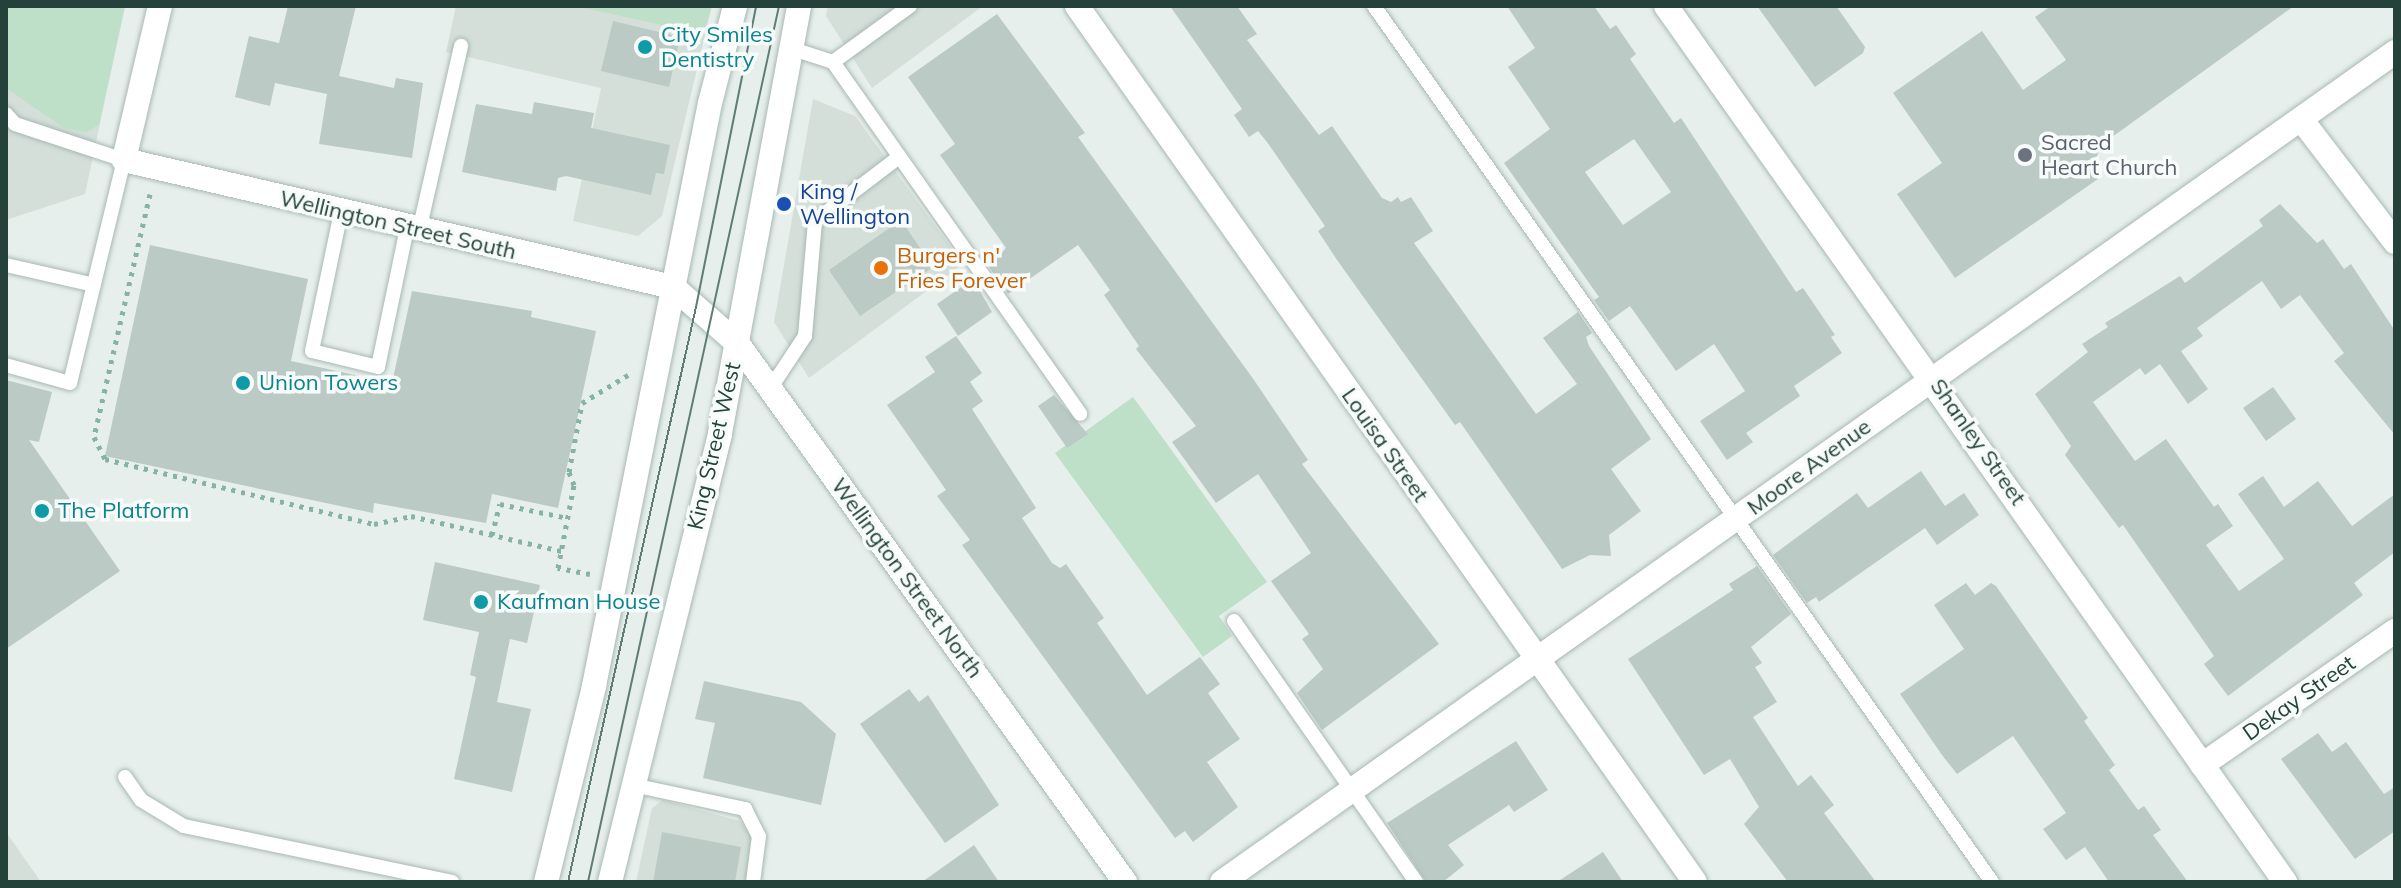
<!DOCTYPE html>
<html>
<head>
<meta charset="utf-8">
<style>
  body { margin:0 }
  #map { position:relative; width:2401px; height:888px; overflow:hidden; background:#e6efeb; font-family:Mulish,sans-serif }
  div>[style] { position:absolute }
  .built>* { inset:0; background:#d4dfda }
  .green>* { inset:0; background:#bfe0c8 }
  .building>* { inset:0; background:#bbcac4 }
  .path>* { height:5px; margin-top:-2.5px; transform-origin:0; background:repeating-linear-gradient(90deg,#86b3a5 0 4px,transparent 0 10px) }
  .roads { filter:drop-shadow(0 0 2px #a8b8b2) drop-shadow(0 0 2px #a8b8b2) }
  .lane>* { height:14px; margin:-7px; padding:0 7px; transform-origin:7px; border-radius:7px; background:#fff }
  .street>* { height:24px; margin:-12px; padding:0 12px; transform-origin:12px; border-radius:12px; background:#fff }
  .secondary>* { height:24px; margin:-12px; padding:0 12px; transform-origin:12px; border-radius:12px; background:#fff }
  .tram>* { height:2px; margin:-1px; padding:0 1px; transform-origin:1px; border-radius:1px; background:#5f7d75 }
  .dots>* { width:22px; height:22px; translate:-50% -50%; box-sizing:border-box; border:4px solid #f7fbf9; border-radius:50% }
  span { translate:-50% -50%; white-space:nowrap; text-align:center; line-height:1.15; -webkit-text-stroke:7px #f7fbf9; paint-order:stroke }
  .culture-label { font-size:22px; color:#0d838f }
  .left { translate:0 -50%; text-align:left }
  .worship-label { font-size:22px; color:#5b616d }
  .transit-label { font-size:22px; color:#164399 }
  .street-label { font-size:22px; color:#24423a }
  .food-label { font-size:22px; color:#c56008 }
  .frame { position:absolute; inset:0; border:8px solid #24423a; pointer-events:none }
</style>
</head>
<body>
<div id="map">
  <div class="built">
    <div style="clip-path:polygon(6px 6px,125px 6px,85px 194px,6px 220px)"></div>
    <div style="clip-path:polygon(456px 6px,712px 6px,662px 216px,638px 236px,573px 221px,601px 88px,446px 52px)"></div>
    <div style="clip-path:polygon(828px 6px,983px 6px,872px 88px,826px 16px)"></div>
    <div style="clip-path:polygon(813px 99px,855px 116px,963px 264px,809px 378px,774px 322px)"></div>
    <div style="clip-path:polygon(663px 800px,740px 821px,758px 846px,750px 882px,636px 882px,652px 808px)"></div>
    <div style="clip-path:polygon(6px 832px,41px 882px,6px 882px)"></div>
  </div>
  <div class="green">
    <div style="clip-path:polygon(6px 6px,125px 6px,99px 125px,86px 132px,64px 128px,6px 88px)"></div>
    <div style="clip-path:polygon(575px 6px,712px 6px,703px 34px)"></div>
    <div style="clip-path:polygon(1133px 397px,1267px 582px,1219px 616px,1232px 636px,1203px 657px,1055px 453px)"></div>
  </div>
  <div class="building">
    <div style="clip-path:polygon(288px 6px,356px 6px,339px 76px,394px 88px,396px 78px,423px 83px,412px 158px,319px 144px,327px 94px,275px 83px,270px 106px,235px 97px,249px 36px,279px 43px)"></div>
    <div style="clip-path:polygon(1170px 6px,1237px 6px,1257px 34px,1247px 40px,1319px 135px,1332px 126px,1382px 198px,1391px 202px,1398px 197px,1401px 202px,1411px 197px,1433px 231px,1414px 243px,1536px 414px,1577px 384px,1543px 338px,1578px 312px,1592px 333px,1586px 337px,1589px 346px,1651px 439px,1611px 469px,1641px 511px,1609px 535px,1611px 556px,1590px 555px,1562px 569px,1460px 422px,1455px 425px,1337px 260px,1318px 231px,1325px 226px,1267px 142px,1258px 131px,1249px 137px,1234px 115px,1242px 109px)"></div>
    <div style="clip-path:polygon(evenodd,1507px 6px,1594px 6px,1610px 29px,1616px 25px,1636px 54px,1630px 59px,1674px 123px,1681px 118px,1796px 292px,1803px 288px,1835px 335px,1831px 337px,1842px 353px,1794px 386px,1800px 396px,1746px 433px,1753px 442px,1727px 460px,1700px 421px,1745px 391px,1714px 344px,1676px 371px,1630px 306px,1609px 321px,1594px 300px,1599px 297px,1504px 163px,1550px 129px,1508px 67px,1535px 48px,1507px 6px,1634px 139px,1671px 192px,1623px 225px,1585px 172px,1634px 139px)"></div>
    <div style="clip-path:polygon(1757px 6px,1836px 6px,1865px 47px,1863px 53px,1815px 87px)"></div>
    <div style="clip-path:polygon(2051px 6px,2294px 6px,2101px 145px,2092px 170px,2098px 179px,1955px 278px,1897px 194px,1942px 163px,1893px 93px,1982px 31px,2023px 90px,2066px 60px,2035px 17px)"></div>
    <div style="clip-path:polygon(997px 14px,1085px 133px,1078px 137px,1254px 380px,1308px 460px,1302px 464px,1439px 644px,1322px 730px,1297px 693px,1323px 669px,1302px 639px,1309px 634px,1271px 581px,1311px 553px,1258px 474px,1216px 503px,1172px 442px,1196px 426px,1136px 349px,1139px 346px,1104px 295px,1110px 290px,1078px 245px,1008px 294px,989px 267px,1006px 248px,940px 155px,955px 144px,908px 77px)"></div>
    <div style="clip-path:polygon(613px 21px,680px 37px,669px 87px,601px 71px)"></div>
    <div style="clip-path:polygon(534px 102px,594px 113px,591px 128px,670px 145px,664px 174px,656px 173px,651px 195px,566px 176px,558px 178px,556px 191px,462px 172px,476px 104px,532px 114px)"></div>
    <div style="clip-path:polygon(2280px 204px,2317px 243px,2323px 239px,2344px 269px,2351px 264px,2395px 331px,2395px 435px,2334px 361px,2344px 353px,2300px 295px,2281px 309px,2262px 281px,2197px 328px,2203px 336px,2181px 351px,2208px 389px,2188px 404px,2160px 364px,2145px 375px,2140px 368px,2093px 402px,2135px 461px,2166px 439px,2214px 507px,2218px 504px,2233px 526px,2206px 545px,2239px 591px,2284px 559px,2238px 494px,2263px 476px,2284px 507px,2318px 481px,2352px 526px,2395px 494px,2395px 552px,2354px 583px,2363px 595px,2228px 696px,2204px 664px,2214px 656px,2123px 525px,2119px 528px,2065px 455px,2071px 446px,2035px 394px,2088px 352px,2082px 344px,2108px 327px,2105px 323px,2180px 276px,2185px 283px,2263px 226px,2259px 220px)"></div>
    <div style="clip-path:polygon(901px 220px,933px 267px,860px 316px,829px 270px)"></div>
    <div style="clip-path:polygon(150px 245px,308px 279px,291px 361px,392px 383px,412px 291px,532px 311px,531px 317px,596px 331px,558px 508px,492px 494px,486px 523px,374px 503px,373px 513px,105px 456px)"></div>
    <div style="clip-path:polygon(973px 279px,992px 312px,958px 336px,937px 304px)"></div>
    <div style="clip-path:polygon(956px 336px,982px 373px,970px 382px,983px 401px,972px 409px,1036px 508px,1022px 518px,1052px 563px,1060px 568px,1066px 564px,1104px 618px,1097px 623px,1147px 695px,1200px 657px,1220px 684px,1208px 693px,1240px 739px,1207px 762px,1238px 807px,1193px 842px,1185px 831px,1175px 838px,962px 545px,970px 540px,937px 496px,946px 490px,887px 405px,935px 372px,925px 357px)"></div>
    <div style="clip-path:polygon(6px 380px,52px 392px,39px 442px,29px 440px,120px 571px,6px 649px)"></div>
    <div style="clip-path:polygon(2273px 387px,2296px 419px,2266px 441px,2243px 408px)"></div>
    <div style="clip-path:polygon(1054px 395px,1088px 434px,1067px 448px,1038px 406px)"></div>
    <div style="clip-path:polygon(1921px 471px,1945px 506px,1964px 493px,1979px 515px,1937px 545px,1925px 528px,1819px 602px,1816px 597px,1807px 603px,1773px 555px,1857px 493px,1868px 508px)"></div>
    <div style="clip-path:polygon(435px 562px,540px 585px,527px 643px,510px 639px,497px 702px,531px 709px,512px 792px,454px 779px,476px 677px,470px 675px,479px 632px,423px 620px)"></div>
    <div style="clip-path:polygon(1757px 566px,1791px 614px,1751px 647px,1762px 663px,1755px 667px,1777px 702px,1753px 717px,1798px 786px,1811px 775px,1834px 805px,1824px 813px,1876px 882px,1788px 882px,1744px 824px,1759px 807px,1730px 759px,1704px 775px,1628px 659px,1733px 590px,1729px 584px)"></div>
    <div style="clip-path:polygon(1966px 583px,1975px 595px,1991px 583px,1996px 586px,2088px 718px,2084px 721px,2115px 765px,2109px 770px,2138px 810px,2144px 806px,2161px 830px,2153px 835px,2188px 882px,2109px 882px,2085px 847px,2066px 860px,2043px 829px,2066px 813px,2013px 736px,1957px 774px,1942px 755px,1900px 694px,1964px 649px,1934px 605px)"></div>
    <div style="clip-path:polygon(704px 681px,801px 702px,836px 734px,821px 805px,703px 778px,715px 723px,695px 719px)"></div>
    <div style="clip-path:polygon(909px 689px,919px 702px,928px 695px,999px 805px,945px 843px,860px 724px)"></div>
    <div style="clip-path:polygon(2318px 733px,2332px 752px,2346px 742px,2384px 794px,2395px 787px,2395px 831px,2355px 859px,2281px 759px)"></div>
    <div style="clip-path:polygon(1516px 741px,1548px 790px,1514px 812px,1509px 805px,1448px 845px,1464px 865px,1443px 882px,1426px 882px,1387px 823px)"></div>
    <div style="clip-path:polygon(662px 832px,741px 847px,735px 882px,653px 882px)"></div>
    <div style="clip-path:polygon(974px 845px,999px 882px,922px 882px)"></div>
    <div style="clip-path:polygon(1603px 852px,1623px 882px,1557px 882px)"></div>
  </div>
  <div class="path">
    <div style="left:150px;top:194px;width:249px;rotate:103deg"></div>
    <div style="left:94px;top:437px;width:25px;rotate:63deg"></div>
    <div style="left:105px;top:459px;width:277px;rotate:13.6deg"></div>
    <div style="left:374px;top:524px;width:38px;rotate:-12deg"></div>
    <div style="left:411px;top:516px;width:155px;rotate:13.1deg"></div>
    <div style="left:492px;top:535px;width:32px;rotate:-76deg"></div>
    <div style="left:500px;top:504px;width:69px;rotate:11.6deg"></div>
    <div style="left:590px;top:574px;width:33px;rotate:-169deg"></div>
    <div style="left:558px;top:568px;width:85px;rotate:-79.1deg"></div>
    <div style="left:574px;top:485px;width:14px;rotate:-111deg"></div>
    <div style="left:569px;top:472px;width:70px;rotate:-79.3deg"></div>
    <div style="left:582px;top:403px;width:54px;rotate:-31.3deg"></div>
  </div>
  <div class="roads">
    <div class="lane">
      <div style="left:1374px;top:6px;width:1072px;rotate:54.8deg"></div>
      <div style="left:790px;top:48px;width:45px;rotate:18deg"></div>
      <div style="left:833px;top:62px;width:430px;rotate:54.9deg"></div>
      <div style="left:833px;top:62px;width:95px;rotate:-36deg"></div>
      <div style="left:6px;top:114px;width:13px;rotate:48deg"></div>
      <div style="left:15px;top:124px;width:115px;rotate:18.3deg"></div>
      <div style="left:124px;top:160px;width:229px;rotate:103.6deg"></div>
      <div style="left:70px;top:383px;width:66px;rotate:-164.3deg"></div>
      <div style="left:341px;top:212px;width:142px;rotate:101.8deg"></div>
      <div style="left:312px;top:351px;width:68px;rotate:13.6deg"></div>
      <div style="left:378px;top:367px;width:142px;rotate:-78.2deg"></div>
      <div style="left:419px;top:231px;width:190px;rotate:-77.2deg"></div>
      <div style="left:6px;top:265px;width:90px;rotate:12.8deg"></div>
      <div style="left:770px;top:389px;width:64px;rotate:-56.6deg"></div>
      <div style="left:805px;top:336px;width:115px;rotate:-85deg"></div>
      <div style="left:815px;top:221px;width:106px;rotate:-37.3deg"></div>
      <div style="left:1234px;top:621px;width:318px;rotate:55.1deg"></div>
      <div style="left:125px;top:777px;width:28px;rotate:55deg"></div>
      <div style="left:141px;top:800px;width:50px;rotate:31.2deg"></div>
      <div style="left:184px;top:826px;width:274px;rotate:11.8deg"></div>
      <div style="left:633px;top:785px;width:115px;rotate:12.1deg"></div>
      <div style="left:745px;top:809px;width:30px;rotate:63deg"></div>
      <div style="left:759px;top:836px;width:46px;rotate:97.4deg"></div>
    </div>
    <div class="street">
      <div style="left:160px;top:6px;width:158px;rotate:103.2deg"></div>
      <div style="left:124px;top:160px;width:563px;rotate:13.03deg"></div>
      <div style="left:1077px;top:6px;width:1072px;rotate:54.8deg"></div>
      <div style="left:1666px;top:6px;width:1073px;rotate:54.75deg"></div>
      <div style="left:2301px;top:119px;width:155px;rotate:52.6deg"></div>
      <div style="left:2202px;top:765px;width:235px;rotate:-34.8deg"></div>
      <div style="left:1222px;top:882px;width:1437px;rotate:-35.28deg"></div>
    </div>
    <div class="secondary">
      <div style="left:673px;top:287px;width:86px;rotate:41.2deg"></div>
      <div style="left:738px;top:344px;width:663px;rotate:54.27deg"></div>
      <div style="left:546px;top:882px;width:202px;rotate:-76.2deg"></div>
      <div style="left:594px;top:686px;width:594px;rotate:-78.75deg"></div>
      <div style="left:710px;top:103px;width:100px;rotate:-75.5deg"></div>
      <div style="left:610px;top:882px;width:462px;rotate:-76.2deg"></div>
      <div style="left:720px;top:433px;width:434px;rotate:-79.5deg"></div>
    </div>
  </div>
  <div class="tram">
    <div style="left:568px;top:882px;width:589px;rotate:-77.45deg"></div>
    <div style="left:696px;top:307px;width:307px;rotate:-78.7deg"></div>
    <div style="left:588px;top:882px;width:897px;rotate:-77.7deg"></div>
  </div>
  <div class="dots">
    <div style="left:645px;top:47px;background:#0f9aa8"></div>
    <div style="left:2025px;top:155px;background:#6b7280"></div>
    <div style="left:784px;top:204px;background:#1a4fb4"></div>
    <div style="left:881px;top:268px;background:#e8710a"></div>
    <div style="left:243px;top:383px;background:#0f9aa8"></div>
    <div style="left:42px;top:511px;background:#0f9aa8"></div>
    <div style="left:481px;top:602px;background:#0f9aa8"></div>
  </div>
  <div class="culture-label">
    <span class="left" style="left:661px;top:47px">City Smiles<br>Dentistry</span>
    <span class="left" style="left:259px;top:383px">Union Towers</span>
    <span class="left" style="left:58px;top:511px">The Platform</span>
    <span class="left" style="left:497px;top:602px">Kaufman House</span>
  </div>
  <div class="worship-label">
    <span class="left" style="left:2041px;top:155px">Sacred<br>Heart Church</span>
  </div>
  <div class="transit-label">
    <span class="left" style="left:800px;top:204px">King /<br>Wellington</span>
  </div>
  <div class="street-label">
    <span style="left:398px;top:225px;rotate:13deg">Wellington Street South</span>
    <span style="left:1978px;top:442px;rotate:55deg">Shanley Street</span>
    <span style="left:1385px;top:445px;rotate:55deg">Louisa Street</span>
    <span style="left:714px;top:446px;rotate:-77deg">King Street West</span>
    <span style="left:1809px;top:467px;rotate:-36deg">Moore Avenue</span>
    <span style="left:907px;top:578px;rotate:54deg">Wellington Street North</span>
    <span style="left:2299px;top:698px;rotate:-35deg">Dekay Street</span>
  </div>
  <div class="food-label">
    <span class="left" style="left:897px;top:268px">Burgers n'<br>Fries Forever</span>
  </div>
  <div class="frame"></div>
</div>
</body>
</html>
